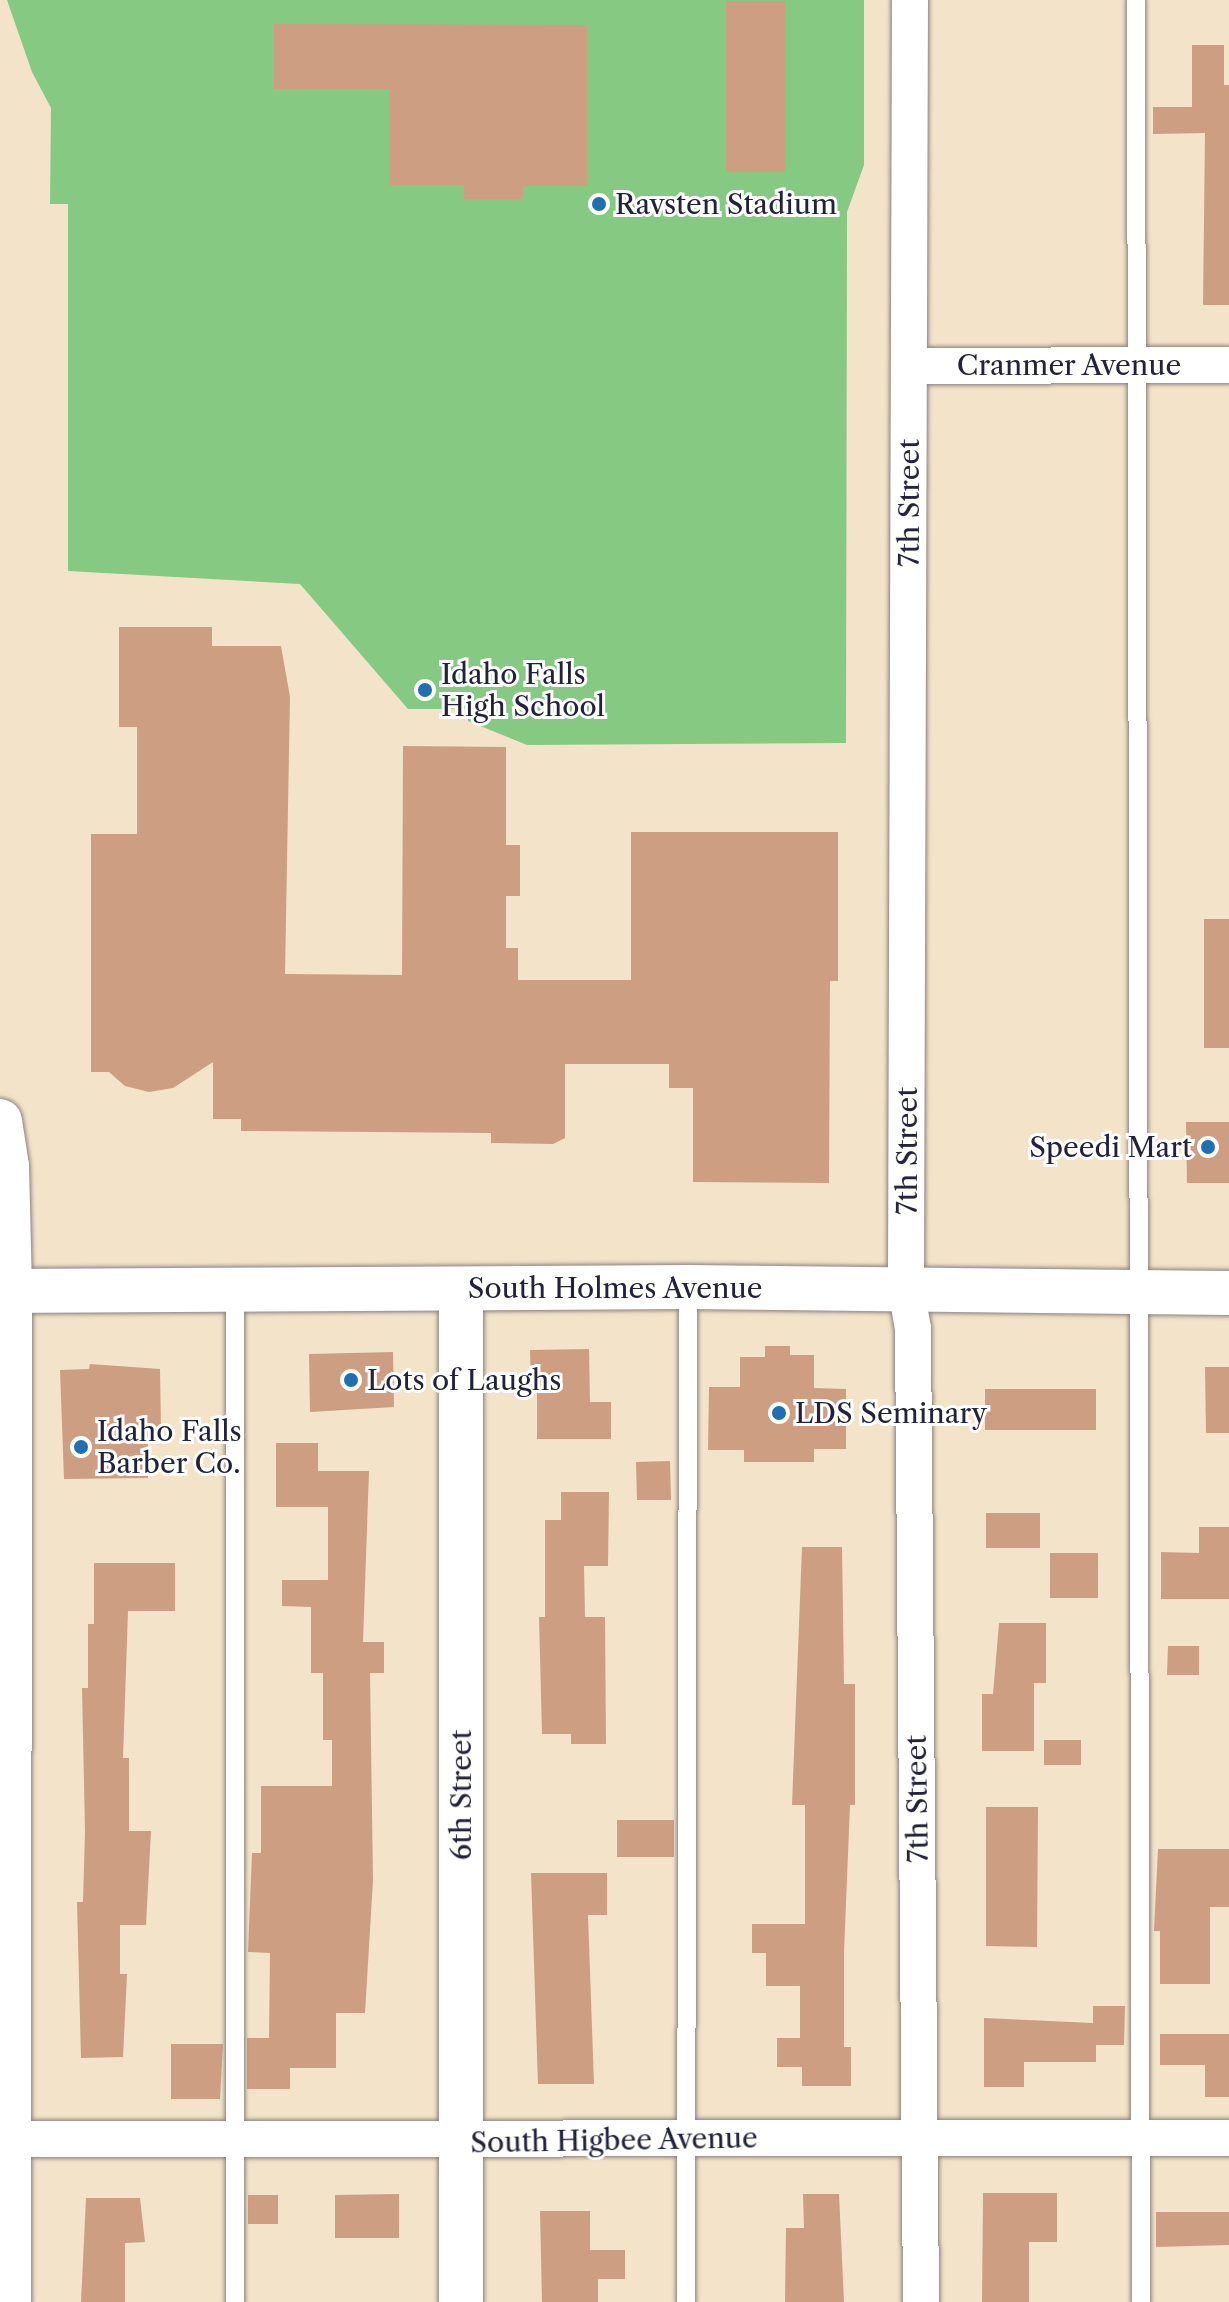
<!DOCTYPE html>
<html>
<head>
<meta charset="utf-8">
<style>
  body { margin:0 }
  #map { position:relative; width:1229px; height:2302px; overflow:hidden; background:#f3e3c8; font-family:"Libre Caslon Text",serif }
  div>[style] { position:absolute }
  .green>* { inset:0; background:#85c983 }
  .building>* { inset:0; background:#cd9e82 }
  .roads { filter:drop-shadow(0 0 2px #8a8282) drop-shadow(0 0 2px #8a8282) }
  .lane>* { height:18px; margin:-9px; padding:0 9px; transform-origin:9px; border-radius:9px; background:#fff }
  .street>* { height:36px; margin:-18px; padding:0 18px; transform-origin:18px; border-radius:18px; background:#fff }
  .secondary>* { height:44px; margin:-22px; padding:0 22px; transform-origin:22px; border-radius:22px; background:#fff }
  .dots>* { width:22px; height:22px; translate:-50% -50%; box-sizing:border-box; border:4px solid #fff; border-radius:50% }
  span { translate:-50% -50%; white-space:nowrap; text-align:center; line-height:1.15; -webkit-text-stroke:6px #fff; paint-order:stroke }
  .poi-label { font-size:28px; color:#22223b }
  .left { translate:0 -50%; text-align:left }
  .right { translate:-100% -50%; text-align:right }
  .street-label { font-size:28px; color:#22223b }
</style>
</head>
<body>
<div id="map">
  <div class="green">
    <div style="clip-path:polygon(7px 0,864px 0,864px 165px,847px 212px,846px 743px,527px 745px,468px 721px,467px 709px,408px 709px,300px 584px,68px 571px,68px 204px,50px 204px,51px 108px,32px 72px)"></div>
  </div>
  <div class="building">
    <div style="clip-path:polygon(726px 1px,785px 1px,785px 172px,726px 172px)"></div>
    <div style="clip-path:polygon(274px 24px,587px 25px,587px 186px,523px 186px,523px 199px,464px 199px,464px 185px,389px 185px,389px 89px,274px 89px)"></div>
    <div style="clip-path:polygon(1192px 45px,1224px 45px,1224px 85px,1229px 85px,1229px 305px,1203px 305px,1205px 133px,1153px 134px,1153px 107px,1192px 107px)"></div>
    <div style="clip-path:polygon(119px 627px,212px 627px,212px 646px,281px 646px,290px 697px,285px 974px,402px 975px,403px 746px,506px 747px,506px 845px,520px 845px,520px 896px,506px 896px,506px 948px,518px 948px,518px 980px,631px 980px,631px 832px,838px 832px,838px 981px,830px 981px,829px 1183px,693px 1182px,693px 1088px,669px 1088px,669px 1064px,565px 1064px,565px 1138px,553px 1144px,491px 1143px,491px 1133px,241px 1131px,241px 1119px,213px 1119px,213px 1062px,173px 1088px,149px 1092px,125px 1086px,109px 1072px,91px 1072px,91px 834px,137px 834px,137px 727px,119px 727px)"></div>
    <div style="clip-path:polygon(1204px 919px,1229px 919px,1229px 1048px,1204px 1048px)"></div>
    <div style="clip-path:polygon(1186px 1122px,1229px 1122px,1229px 1183px,1187px 1183px)"></div>
    <div style="clip-path:polygon(765px 1346px,790px 1346px,790px 1355px,814px 1355px,814px 1388px,846px 1389px,846px 1449px,814px 1449px,814px 1462px,744px 1462px,744px 1450px,708px 1450px,709px 1387px,740px 1387px,740px 1357px,765px 1357px)"></div>
    <div style="clip-path:polygon(589px 1349px,590px 1402px,611px 1402px,611px 1439px,537px 1439px,537px 1385px,531px 1385px,530px 1350px)"></div>
    <div style="clip-path:polygon(393px 1352px,394px 1407px,310px 1412px,309px 1354px)"></div>
    <div style="clip-path:polygon(90px 1364px,160px 1369px,161px 1431px,148px 1432px,148px 1478px,64px 1479px,60px 1370px,89px 1369px)"></div>
    <div style="clip-path:polygon(1205px 1367px,1229px 1367px,1229px 1433px,1206px 1433px)"></div>
    <div style="clip-path:polygon(985px 1389px,1096px 1389px,1096px 1430px,985px 1430px)"></div>
    <div style="clip-path:polygon(276px 1443px,318px 1443px,318px 1471px,369px 1471px,363px 1642px,384px 1642px,384px 1673px,370px 1673px,373px 1880px,365px 2013px,336px 2013px,336px 2068px,290px 2068px,290px 2089px,247px 2089px,247px 2038px,269px 2038px,270px 1953px,248px 1952px,252px 1853px,261px 1853px,261px 1786px,332px 1786px,332px 1740px,323px 1740px,323px 1673px,311px 1673px,311px 1607px,282px 1606px,282px 1580px,328px 1580px,328px 1507px,276px 1507px)"></div>
    <div style="clip-path:polygon(670px 1461px,671px 1500px,637px 1500px,636px 1462px)"></div>
    <div style="clip-path:polygon(561px 1492px,609px 1492px,608px 1566px,584px 1566px,585px 1617px,605px 1617px,606px 1744px,571px 1744px,571px 1734px,542px 1734px,539px 1617px,545px 1617px,545px 1520px,561px 1520px)"></div>
    <div style="clip-path:polygon(986px 1513px,1040px 1513px,1040px 1548px,986px 1548px)"></div>
    <div style="clip-path:polygon(1199px 1527px,1229px 1527px,1229px 1599px,1161px 1599px,1161px 1552px,1199px 1553px)"></div>
    <div style="clip-path:polygon(802px 1547px,842px 1547px,844px 1684px,855px 1684px,855px 1805px,850px 1805px,844px 1952px,844px 2047px,851px 2047px,851px 2086px,802px 2086px,802px 2067px,777px 2067px,777px 2038px,800px 2038px,800px 1986px,766px 1986px,766px 1953px,752px 1953px,752px 1924px,805px 1924px,805px 1805px,792px 1805px)"></div>
    <div style="clip-path:polygon(1050px 1553px,1098px 1553px,1098px 1598px,1050px 1598px)"></div>
    <div style="clip-path:polygon(94px 1563px,175px 1563px,175px 1611px,128px 1611px,123px 1758px,129px 1758px,129px 1831px,151px 1831px,146px 1925px,120px 1925px,120px 1974px,127px 1974px,123px 2057px,81px 2058px,77px 1902px,83px 1902px,85px 1831px,82px 1688px,88px 1688px,88px 1624px,94px 1624px)"></div>
    <div style="clip-path:polygon(999px 1623px,1046px 1623px,1046px 1683px,1034px 1683px,1034px 1751px,982px 1751px,982px 1694px,993px 1694px)"></div>
    <div style="clip-path:polygon(1168px 1646px,1199px 1646px,1199px 1675px,1167px 1675px)"></div>
    <div style="clip-path:polygon(1044px 1740px,1081px 1740px,1081px 1765px,1044px 1765px)"></div>
    <div style="clip-path:polygon(986px 1807px,1038px 1807px,1037px 1947px,986px 1946px)"></div>
    <div style="clip-path:polygon(617px 1820px,674px 1820px,674px 1857px,617px 1857px)"></div>
    <div style="clip-path:polygon(1158px 1849px,1229px 1849px,1229px 1907px,1210px 1907px,1210px 1984px,1160px 1984px,1160px 1931px,1154px 1931px)"></div>
    <div style="clip-path:polygon(531px 1873px,607px 1873px,607px 1915px,588px 1915px,594px 2084px,538px 2084px)"></div>
    <div style="clip-path:polygon(1093px 2006px,1125px 2006px,1124px 2045px,1096px 2045px,1096px 2062px,1024px 2062px,1024px 2087px,984px 2087px,984px 2018px,1093px 2023px)"></div>
    <div style="clip-path:polygon(1160px 2034px,1229px 2034px,1229px 2097px,1205px 2097px,1205px 2065px,1160px 2065px)"></div>
    <div style="clip-path:polygon(171px 2044px,223px 2044px,220px 2099px,171px 2099px)"></div>
    <div style="clip-path:polygon(983px 2193px,1057px 2193px,1057px 2242px,1029px 2242px,1029px 2302px,982px 2302px)"></div>
    <div style="clip-path:polygon(399px 2194px,399px 2238px,335px 2238px,335px 2195px)"></div>
    <div style="clip-path:polygon(803px 2194px,839px 2194px,844px 2302px,785px 2302px,786px 2228px,804px 2228px)"></div>
    <div style="clip-path:polygon(248px 2195px,278px 2195px,278px 2224px,248px 2224px)"></div>
    <div style="clip-path:polygon(86px 2198px,140px 2198px,145px 2242px,125px 2243px,125px 2302px,81px 2302px)"></div>
    <div style="clip-path:polygon(540px 2211px,590px 2211px,590px 2250px,625px 2250px,625px 2279px,598px 2279px,598px 2302px,542px 2302px)"></div>
    <div style="clip-path:polygon(1156px 2212px,1229px 2212px,1229px 2245px,1156px 2247px)"></div>
  </div>
  <div class="roads">
    <div class="lane">
      <div style="left:1136px;top:0;width:2302px;rotate:89.88deg"></div>
      <div style="left:235px;top:1290px;width:1012px;rotate:90deg"></div>
      <div style="left:686px;top:2302px;width:1015px;rotate:-89.89deg"></div>
    </div>
    <div class="street">
      <div style="left:910px;top:0;width:1288px;rotate:90.18deg"></div>
      <div style="left:906px;top:1288px;width:42px;rotate:80.3deg"></div>
      <div style="left:913px;top:1329px;width:973px;rotate:89.53deg"></div>
      <div style="left:909px;top:366px;width:320px;rotate:-0.2deg"></div>
      <div style="left:0;top:2139px;width:1229px;rotate:-0.05deg"></div>
    </div>
    <div class="secondary">
      <div style="left:0;top:1121px;width:46px;rotate:81.2deg"></div>
      <div style="left:7px;top:1166px;width:125px;rotate:88.6deg"></div>
      <div style="left:10px;top:1291px;width:1011px;rotate:90.06deg"></div>
      <div style="left:461px;top:1289px;width:1013px;rotate:90deg"></div>
      <div style="left:0;top:1291px;width:688px;rotate:-0.33deg"></div>
      <div style="left:688px;top:1287px;width:541px;rotate:0.64deg"></div>
    </div>
  </div>
  <div class="dots">
    <div style="left:599px;top:204px;background:#1f6fb2"></div>
    <div style="left:425px;top:690px;background:#1f6fb2"></div>
    <div style="left:1208px;top:1147px;background:#1f6fb2"></div>
    <div style="left:351px;top:1380px;background:#1f6fb2"></div>
    <div style="left:779px;top:1413px;background:#1f6fb2"></div>
    <div style="left:81px;top:1447px;background:#1f6fb2"></div>
  </div>
  <div class="poi-label">
    <span class="left" style="left:615px;top:204px">Ravsten Stadium</span>
    <span class="left" style="left:441px;top:690px">Idaho Falls<br>High School</span>
    <span class="right" style="left:1192px;top:1147px">Speedi Mart</span>
    <span class="left" style="left:367px;top:1380px">Lots of Laughs</span>
    <span class="left" style="left:795px;top:1413px">LDS Seminary</span>
    <span class="left" style="left:97px;top:1447px">Idaho Falls<br>Barber Co.</span>
  </div>
  <div class="street-label">
    <span style="left:1069px;top:365px">Cranmer Avenue</span>
    <span style="left:909px;top:503px;rotate:-90deg">7th Street</span>
    <span style="left:907px;top:1151px;rotate:-90deg">7th Street</span>
    <span style="left:615px;top:1288px">South Holmes Avenue</span>
    <span style="left:461px;top:1795px;rotate:-90deg">6th Street</span>
    <span style="left:917px;top:1799px;rotate:-91deg">7th Street</span>
    <span style="left:614px;top:2140px;rotate:-1deg">South Higbee Avenue</span>
  </div>
</div>
</body>
</html>
